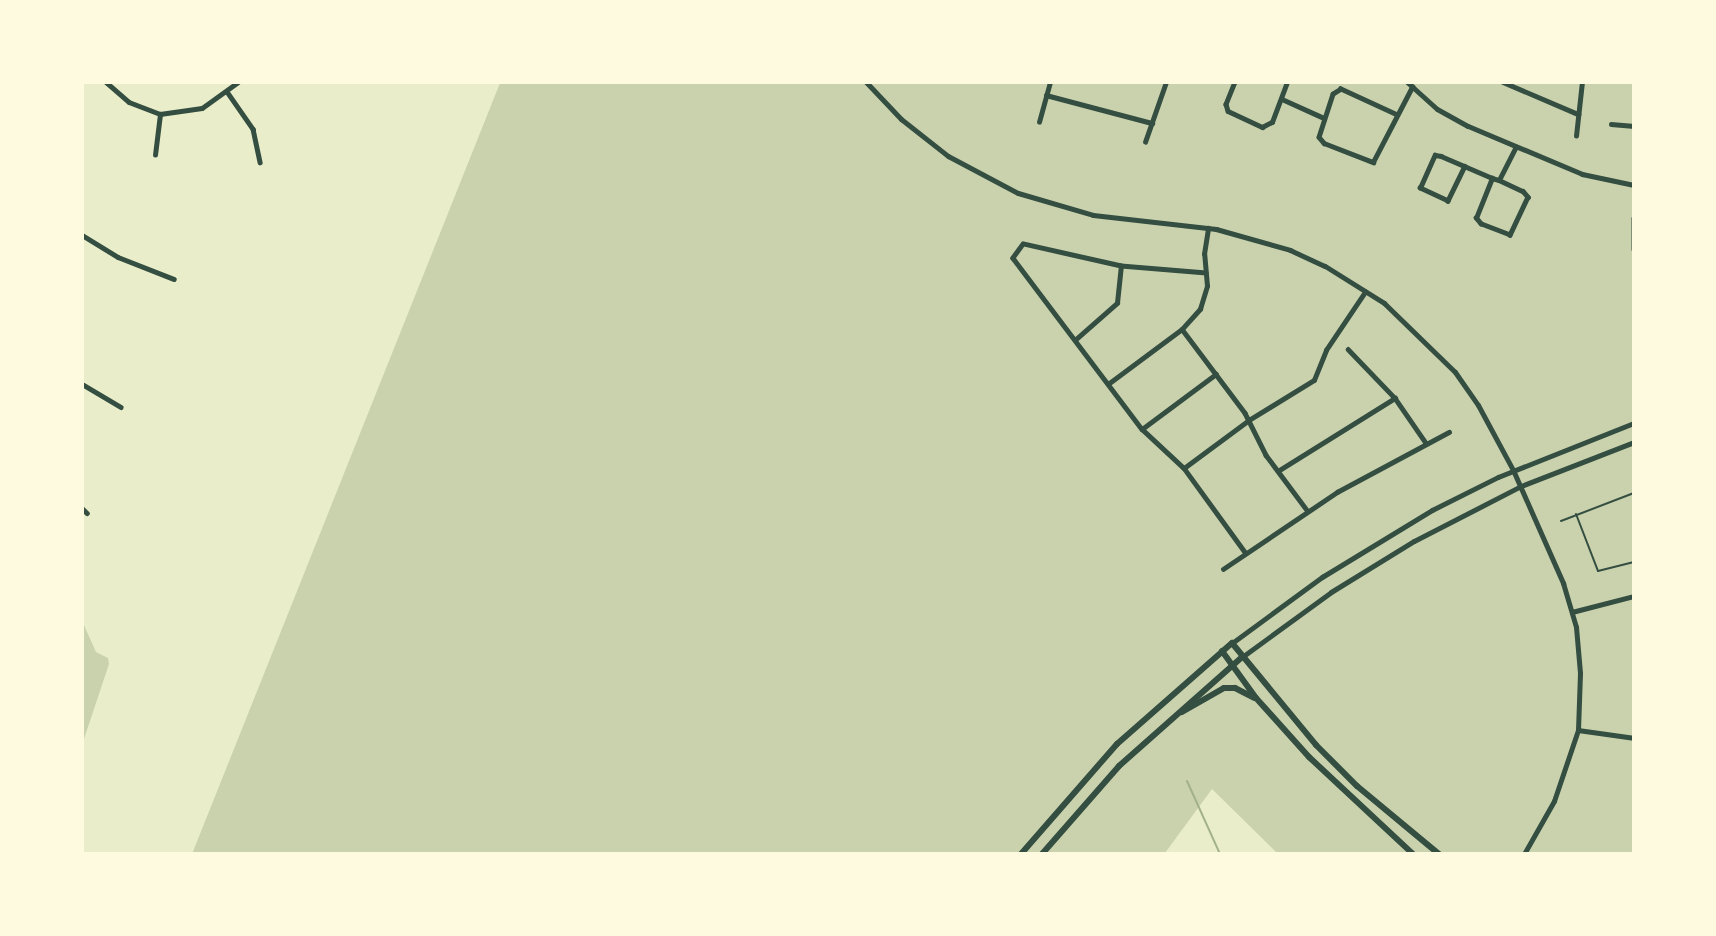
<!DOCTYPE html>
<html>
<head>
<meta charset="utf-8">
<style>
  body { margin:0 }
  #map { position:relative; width:1716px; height:936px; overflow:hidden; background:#e9edc9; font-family:Rubik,sans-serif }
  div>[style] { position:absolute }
  .green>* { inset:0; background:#cad2ad }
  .stream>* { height:2px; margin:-1px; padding:0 1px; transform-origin:1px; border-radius:1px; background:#a3b18a }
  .service>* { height:2px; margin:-1px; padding:0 1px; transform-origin:1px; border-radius:1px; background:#344e41 }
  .minor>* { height:4.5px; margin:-2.25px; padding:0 2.25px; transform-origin:2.25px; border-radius:2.25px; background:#344e41 }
  .tertiary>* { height:5px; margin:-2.5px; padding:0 2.5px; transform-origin:2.5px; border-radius:2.5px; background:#344e41 }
  .secondary>* { height:6px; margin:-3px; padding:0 3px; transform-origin:3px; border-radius:3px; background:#344e41 }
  span { translate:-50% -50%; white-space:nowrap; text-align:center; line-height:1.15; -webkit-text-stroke:4.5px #fefae0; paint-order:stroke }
  .frame { position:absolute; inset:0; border:84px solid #fefae0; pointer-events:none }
</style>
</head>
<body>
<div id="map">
  <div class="green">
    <div style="clip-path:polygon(500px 83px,1633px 83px,1633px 853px,1277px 853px,1212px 789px,1165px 853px,192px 854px)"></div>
    <div style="clip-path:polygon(83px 623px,96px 652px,108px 658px,109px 664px,83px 742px)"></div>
  </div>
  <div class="stream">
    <div style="left:1187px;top:781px;width:80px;rotate:65.7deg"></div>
  </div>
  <div class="service">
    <div style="left:1576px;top:514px;width:61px;rotate:68.9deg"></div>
    <div style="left:1598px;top:571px;width:37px;rotate:-14deg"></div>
    <div style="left:1561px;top:521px;width:78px;rotate:-21deg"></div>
  </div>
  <div class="minor">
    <div style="left:106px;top:82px;width:30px;rotate:41deg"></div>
    <div style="left:129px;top:102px;width:33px;rotate:21deg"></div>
    <div style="left:160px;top:114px;width:42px;rotate:-8.1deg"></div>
    <div style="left:202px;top:108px;width:44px;rotate:-35.8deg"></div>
    <div style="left:1235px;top:82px;width:24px;rotate:112deg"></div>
    <div style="left:1226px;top:104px;width:7px;rotate:74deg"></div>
    <div style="left:1228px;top:111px;width:38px;rotate:25deg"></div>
    <div style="left:1262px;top:127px;width:11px;rotate:-27deg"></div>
    <div style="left:1272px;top:122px;width:43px;rotate:-69.4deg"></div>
    <div style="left:1503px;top:82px;width:82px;rotate:23.1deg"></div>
    <div style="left:228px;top:93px;width:44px;rotate:55.2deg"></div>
    <div style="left:253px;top:129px;width:34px;rotate:78deg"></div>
    <div style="left:1046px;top:95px;width:110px;rotate:14.8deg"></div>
    <div style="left:1282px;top:99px;width:46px;rotate:24.3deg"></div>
    <div style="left:1395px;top:114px;width:60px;rotate:-155.2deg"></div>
    <div style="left:1341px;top:89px;width:9px;rotate:148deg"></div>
    <div style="left:1333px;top:94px;width:45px;rotate:108deg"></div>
    <div style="left:1319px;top:137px;width:8px;rotate:50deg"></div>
    <div style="left:1324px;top:143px;width:53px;rotate:21.2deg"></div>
    <div style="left:1373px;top:162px;width:85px;rotate:-62.5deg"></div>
    <div style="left:1039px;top:122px;width:41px;rotate:-74.6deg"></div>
    <div style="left:1611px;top:124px;width:23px;rotate:5deg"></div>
    <div style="left:1576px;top:136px;width:54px;rotate:-83.7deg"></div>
    <div style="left:1145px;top:142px;width:64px;rotate:-70.7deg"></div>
    <div style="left:155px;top:155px;width:41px;rotate:-83deg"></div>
    <div style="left:1465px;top:166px;width:39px;rotate:116deg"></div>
    <div style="left:1448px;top:201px;width:31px;rotate:-155deg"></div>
    <div style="left:1420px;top:188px;width:36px;rotate:-66deg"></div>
    <div style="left:1435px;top:155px;width:6px;rotate:9deg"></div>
    <div style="left:1441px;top:156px;width:56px;rotate:23.3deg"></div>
    <div style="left:1499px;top:180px;width:26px;rotate:25deg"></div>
    <div style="left:1523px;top:191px;width:8px;rotate:50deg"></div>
    <div style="left:1528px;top:197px;width:42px;rotate:115.3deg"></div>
    <div style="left:1510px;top:235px;width:31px;rotate:-159deg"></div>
    <div style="left:1481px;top:224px;width:8px;rotate:-130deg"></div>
    <div style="left:1476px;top:218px;width:43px;rotate:-68.2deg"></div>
    <div style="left:1492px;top:178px;width:7px;rotate:16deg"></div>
    <div style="left:1499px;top:180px;width:37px;rotate:-63deg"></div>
    <div style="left:1634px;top:218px;width:31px;rotate:90deg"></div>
    <div style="left:82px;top:235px;width:42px;rotate:31.4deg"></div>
    <div style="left:118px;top:257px;width:60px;rotate:21.4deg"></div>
    <div style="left:1206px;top:273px;width:85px;rotate:-175.3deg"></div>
    <div style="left:1121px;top:266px;width:100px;rotate:-167.3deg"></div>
    <div style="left:1023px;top:244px;width:17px;rotate:126deg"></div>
    <div style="left:1013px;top:258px;width:214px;rotate:53deg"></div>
    <div style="left:1142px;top:429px;width:57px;rotate:42.9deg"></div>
    <div style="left:1184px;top:468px;width:104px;rotate:54deg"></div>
    <div style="left:1182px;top:329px;width:105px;rotate:53.1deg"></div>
    <div style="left:1245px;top:413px;width:47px;rotate:63.4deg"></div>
    <div style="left:1266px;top:455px;width:69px;rotate:53.3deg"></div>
    <div style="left:1075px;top:340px;width:56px;rotate:-41.4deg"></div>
    <div style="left:1117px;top:303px;width:37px;rotate:-84deg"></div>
    <div style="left:1348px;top:349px;width:68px;rotate:46.2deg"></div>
    <div style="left:1395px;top:398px;width:55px;rotate:55.4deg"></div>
    <div style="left:82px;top:384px;width:45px;rotate:30.5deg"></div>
    <div style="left:1108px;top:384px;width:92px;rotate:-36.6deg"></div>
    <div style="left:1182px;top:329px;width:27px;rotate:-48deg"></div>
    <div style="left:1200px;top:309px;width:24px;rotate:-73deg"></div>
    <div style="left:1207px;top:286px;width:32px;rotate:-95deg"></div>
    <div style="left:1204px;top:254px;width:26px;rotate:-81deg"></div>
    <div style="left:1142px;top:429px;width:92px;rotate:-36.6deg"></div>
    <div style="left:1184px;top:468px;width:81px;rotate:-36.4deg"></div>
    <div style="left:1249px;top:420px;width:76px;rotate:-31.6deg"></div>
    <div style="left:1314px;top:380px;width:32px;rotate:-68deg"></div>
    <div style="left:1326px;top:350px;width:70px;rotate:-56.1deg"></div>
    <div style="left:1278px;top:471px;width:138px;rotate:-32deg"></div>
    <div style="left:82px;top:508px;width:7px;rotate:45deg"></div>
    <div style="left:1223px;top:569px;width:138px;rotate:-34deg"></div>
    <div style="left:1337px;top:492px;width:127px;rotate:-28.2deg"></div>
    <div style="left:1572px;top:612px;width:64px;rotate:-14.5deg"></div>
    <div style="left:1578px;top:730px;width:57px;rotate:8.1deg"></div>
  </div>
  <div class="tertiary">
    <div style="left:866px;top:82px;width:51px;rotate:46.6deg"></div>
    <div style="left:901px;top:119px;width:60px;rotate:38.2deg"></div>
    <div style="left:948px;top:156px;width:79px;rotate:27.9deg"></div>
    <div style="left:1018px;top:193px;width:78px;rotate:16.3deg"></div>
    <div style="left:1093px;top:215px;width:124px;rotate:6.5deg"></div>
    <div style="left:1216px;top:229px;width:77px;rotate:15.8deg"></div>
    <div style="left:1290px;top:250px;width:38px;rotate:25deg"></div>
    <div style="left:1325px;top:266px;width:70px;rotate:32.1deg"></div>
    <div style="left:1384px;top:303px;width:99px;rotate:44.2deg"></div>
    <div style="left:1455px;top:372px;width:40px;rotate:55.1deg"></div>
    <div style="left:1478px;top:405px;width:74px;rotate:61.7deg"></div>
    <div style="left:1513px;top:470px;width:124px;rotate:66.1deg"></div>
    <div style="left:1563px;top:583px;width:46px;rotate:73.5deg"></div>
    <div style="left:1576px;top:627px;width:46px;rotate:85deg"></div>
    <div style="left:1580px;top:673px;width:57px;rotate:92deg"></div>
    <div style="left:1578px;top:730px;width:75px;rotate:108.7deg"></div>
    <div style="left:1554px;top:801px;width:61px;rotate:119.5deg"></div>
    <div style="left:1407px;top:82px;width:40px;rotate:42deg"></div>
    <div style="left:1437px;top:109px;width:35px;rotate:29deg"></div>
    <div style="left:1468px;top:126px;width:124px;rotate:22.8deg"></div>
    <div style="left:1582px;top:174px;width:53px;rotate:11.9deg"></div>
    <div style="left:1232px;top:643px;width:112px;rotate:-36.3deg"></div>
    <div style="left:1322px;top:577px;width:129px;rotate:-31.3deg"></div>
    <div style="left:1432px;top:510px;width:74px;rotate:-26.6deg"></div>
    <div style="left:1498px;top:477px;width:146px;rotate:-21.7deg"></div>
    <div style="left:1242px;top:657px;width:110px;rotate:-36.1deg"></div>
    <div style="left:1331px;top:592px;width:97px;rotate:-31.6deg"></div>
    <div style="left:1414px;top:541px;width:120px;rotate:-27.2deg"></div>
    <div style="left:1521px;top:486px;width:121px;rotate:-21.3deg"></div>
  </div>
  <div class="secondary">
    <div style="left:1222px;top:651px;width:58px;rotate:54.1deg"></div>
    <div style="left:1256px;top:698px;width:79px;rotate:48.1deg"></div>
    <div style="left:1309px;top:757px;width:142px;rotate:43deg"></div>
    <div style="left:1182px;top:712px;width:48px;rotate:-29.7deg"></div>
    <div style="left:1224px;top:688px;width:11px"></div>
    <div style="left:1235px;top:688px;width:22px;rotate:27deg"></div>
    <div style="left:1021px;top:854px;width:146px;rotate:-48.9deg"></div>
    <div style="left:1117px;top:744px;width:153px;rotate:-41.3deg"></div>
    <div style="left:1232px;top:643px;width:132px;rotate:50.5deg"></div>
    <div style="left:1316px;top:745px;width:58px;rotate:45deg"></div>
    <div style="left:1357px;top:786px;width:107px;rotate:39.7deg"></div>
    <div style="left:1042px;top:854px;width:117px;rotate:-48.8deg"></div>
    <div style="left:1119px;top:766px;width:164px;rotate:-41.5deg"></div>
  </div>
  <div class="frame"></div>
</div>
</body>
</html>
